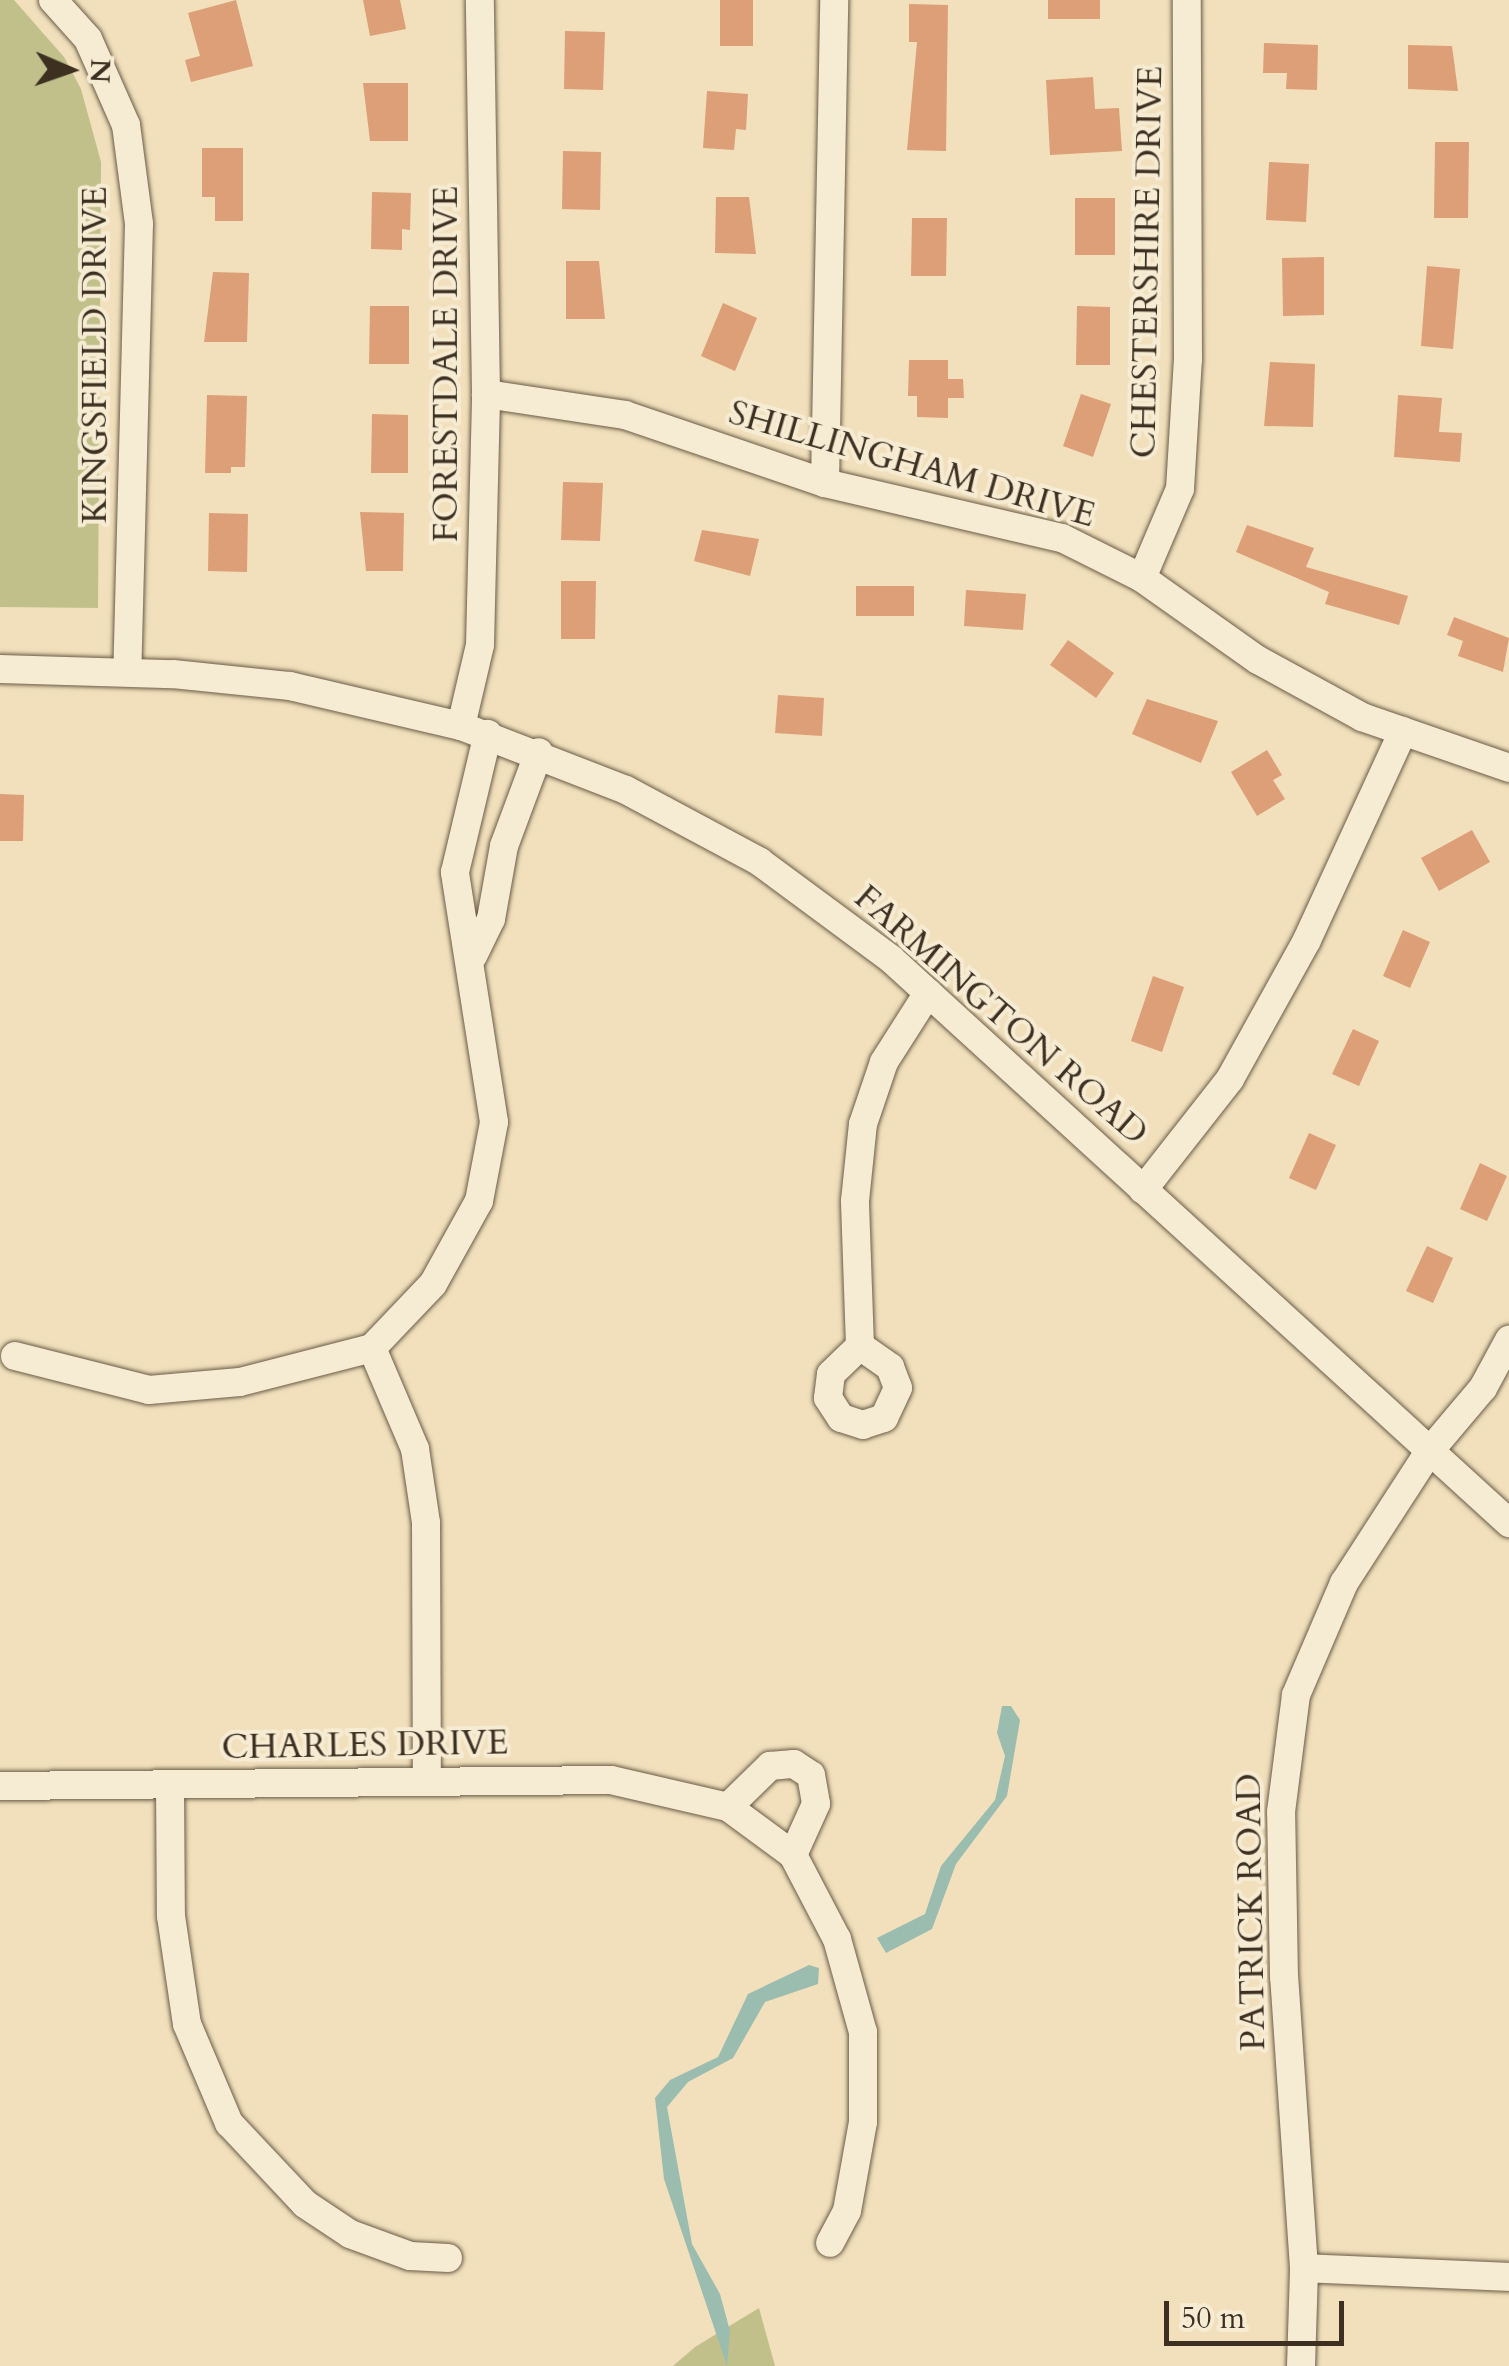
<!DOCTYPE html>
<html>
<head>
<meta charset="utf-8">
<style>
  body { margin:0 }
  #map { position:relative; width:1509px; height:2366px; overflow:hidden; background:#f1e0bb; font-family:Cardo,serif }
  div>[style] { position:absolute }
  .green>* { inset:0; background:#c1c08b }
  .water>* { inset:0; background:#9bbdb0 }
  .building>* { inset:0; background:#dc9f78 }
  .roads { filter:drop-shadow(0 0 2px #6a5c48) drop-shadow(0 0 2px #6a5c48) }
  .minor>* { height:28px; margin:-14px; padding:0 14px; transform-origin:14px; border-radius:14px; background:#f6ebd3 }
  span { translate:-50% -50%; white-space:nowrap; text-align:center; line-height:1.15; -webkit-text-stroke:8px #f6ebd3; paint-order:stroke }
  .street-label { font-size:35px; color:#3d3021 }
  .north { position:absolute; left:20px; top:20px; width:100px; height:100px; -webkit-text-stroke:8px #f6ebd3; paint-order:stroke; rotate:92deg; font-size:28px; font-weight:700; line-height:40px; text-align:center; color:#3d3021 }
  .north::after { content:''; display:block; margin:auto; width:35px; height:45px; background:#3d3021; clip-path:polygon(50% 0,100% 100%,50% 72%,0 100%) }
  .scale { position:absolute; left:1164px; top:2301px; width:180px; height:45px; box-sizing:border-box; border:5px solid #3d3021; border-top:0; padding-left:12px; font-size:30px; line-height:35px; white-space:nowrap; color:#3d3021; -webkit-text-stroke:8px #f6ebd3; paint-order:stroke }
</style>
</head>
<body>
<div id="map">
  <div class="green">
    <div style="clip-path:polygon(0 0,14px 0,64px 57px,81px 89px,101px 162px,98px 608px,0 607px)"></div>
    <div style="clip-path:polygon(759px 2308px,775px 2366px,673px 2366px,695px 2347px)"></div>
  </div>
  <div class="water">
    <div style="clip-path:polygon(1002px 1706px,1011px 1706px,1020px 1720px,1007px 1796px,956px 1864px,932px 1929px,886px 1953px,877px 1938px,925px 1914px,941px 1866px,995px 1800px,1005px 1756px,997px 1733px)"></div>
    <div style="clip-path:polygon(809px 1965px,819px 1968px,818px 1984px,765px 2002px,733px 2058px,688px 2082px,667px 2107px,692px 2244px,720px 2294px,730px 2331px,727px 2366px,664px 2179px,655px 2098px,670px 2080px,718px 2057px,748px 1994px)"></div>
  </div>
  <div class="building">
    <div style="clip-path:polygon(236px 0,253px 66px,191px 82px,185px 60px,200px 56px,188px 13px)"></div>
    <div style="clip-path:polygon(363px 0,400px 0,406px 29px,370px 36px)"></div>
    <div style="clip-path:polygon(720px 0,753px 0,753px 46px,720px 46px)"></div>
    <div style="clip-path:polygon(1048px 0,1100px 0,1100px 19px,1048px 19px)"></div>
    <div style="clip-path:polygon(909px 4px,948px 5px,946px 151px,907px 150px,917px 42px,909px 42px)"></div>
    <div style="clip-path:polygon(565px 31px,605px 32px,603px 90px,564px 89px)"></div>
    <div style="clip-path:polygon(1264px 43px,1318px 45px,1317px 90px,1286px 89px,1287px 73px,1263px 73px)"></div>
    <div style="clip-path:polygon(1408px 45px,1452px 46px,1458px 91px,1408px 89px)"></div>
    <div style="clip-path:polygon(1093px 77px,1095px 109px,1119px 108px,1122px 151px,1050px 155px,1046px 80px)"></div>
    <div style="clip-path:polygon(363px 83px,408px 83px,408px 141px,370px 141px)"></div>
    <div style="clip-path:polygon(707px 91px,748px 94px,746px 130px,736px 129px,734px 150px,703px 148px)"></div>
    <div style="clip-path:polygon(1435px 142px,1469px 142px,1468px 218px,1434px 218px)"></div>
    <div style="clip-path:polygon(202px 148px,243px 148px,243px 221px,215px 221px,215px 197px,202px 197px)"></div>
    <div style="clip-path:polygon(563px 151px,601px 152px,600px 210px,562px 209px)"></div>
    <div style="clip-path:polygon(1269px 162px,1309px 164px,1306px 222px,1266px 220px)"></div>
    <div style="clip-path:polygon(372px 192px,411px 193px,410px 230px,402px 229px,402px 250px,371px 249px)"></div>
    <div style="clip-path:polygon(716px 197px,749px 197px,756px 254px,715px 253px)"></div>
    <div style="clip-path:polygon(1075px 198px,1115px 198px,1115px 255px,1075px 255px)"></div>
    <div style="clip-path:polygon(912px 218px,947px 218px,946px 276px,911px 276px)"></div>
    <div style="clip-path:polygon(1324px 257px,1324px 315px,1283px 316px,1282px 258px)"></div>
    <div style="clip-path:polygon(566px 261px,599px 261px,605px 319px,566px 319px)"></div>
    <div style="clip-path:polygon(1427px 266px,1460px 269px,1453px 349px,1421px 346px)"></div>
    <div style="clip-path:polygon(213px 272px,249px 273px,247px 342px,204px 342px)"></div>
    <div style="clip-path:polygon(723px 303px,757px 318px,735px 371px,701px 356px)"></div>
    <div style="clip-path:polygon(370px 306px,409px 306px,409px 364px,369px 364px)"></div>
    <div style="clip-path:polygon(1077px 306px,1110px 307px,1110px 365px,1076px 365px)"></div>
    <div style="clip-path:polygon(909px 360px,948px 360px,948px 379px,963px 379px,964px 398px,948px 398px,948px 418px,917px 417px,917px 396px,908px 396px)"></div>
    <div style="clip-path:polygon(1270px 362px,1315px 364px,1313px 427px,1264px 426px)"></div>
    <div style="clip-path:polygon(1081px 394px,1111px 404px,1093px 457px,1063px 446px)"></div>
    <div style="clip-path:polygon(207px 395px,247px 396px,245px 467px,231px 467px,231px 473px,205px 473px)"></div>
    <div style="clip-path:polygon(1398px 395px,1442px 398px,1439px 432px,1462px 433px,1460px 462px,1394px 457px)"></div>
    <div style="clip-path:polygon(372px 414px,408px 415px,408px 473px,371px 473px)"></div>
    <div style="clip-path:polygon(563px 482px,603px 483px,600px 541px,561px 540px)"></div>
    <div style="clip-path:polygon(360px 512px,404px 513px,403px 571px,366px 571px)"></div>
    <div style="clip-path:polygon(209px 513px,248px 514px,247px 572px,208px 571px)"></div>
    <div style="clip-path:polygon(1247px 525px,1314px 548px,1306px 567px,1408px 596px,1399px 625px,1325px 604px,1329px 592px,1236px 552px)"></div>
    <div style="clip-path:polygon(702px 530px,759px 539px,750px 576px,694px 561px)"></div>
    <div style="clip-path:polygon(561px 581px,596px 581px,595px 639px,561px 639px)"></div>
    <div style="clip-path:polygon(856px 586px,914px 586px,914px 616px,856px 616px)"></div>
    <div style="clip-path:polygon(966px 590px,1026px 594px,1023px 630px,964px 626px)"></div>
    <div style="clip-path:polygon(1454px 617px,1509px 638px,1503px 672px,1458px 656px,1463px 641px,1447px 635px)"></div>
    <div style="clip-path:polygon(1068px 640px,1114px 673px,1096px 698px,1050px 665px)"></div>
    <div style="clip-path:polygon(778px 695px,824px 698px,822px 736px,775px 733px)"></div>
    <div style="clip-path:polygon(1147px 699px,1218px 721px,1201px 763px,1132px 734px)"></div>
    <div style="clip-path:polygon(1267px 750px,1282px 775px,1273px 780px,1285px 799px,1257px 816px,1231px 772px)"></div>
    <div style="clip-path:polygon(0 794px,24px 795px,23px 841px,0 841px)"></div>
    <div style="clip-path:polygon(1472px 830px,1490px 862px,1439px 891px,1421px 858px)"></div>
    <div style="clip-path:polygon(1403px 930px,1430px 942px,1410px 988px,1383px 976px)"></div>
    <div style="clip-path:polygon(1153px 976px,1184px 987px,1162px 1052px,1131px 1041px)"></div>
    <div style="clip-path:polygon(1353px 1029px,1379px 1041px,1359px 1086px,1332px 1074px)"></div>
    <div style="clip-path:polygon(1309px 1133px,1336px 1145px,1316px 1190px,1289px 1178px)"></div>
    <div style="clip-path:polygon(1480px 1163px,1507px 1176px,1487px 1221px,1460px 1209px)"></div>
    <div style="clip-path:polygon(1427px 1246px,1453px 1258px,1433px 1303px,1406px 1291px)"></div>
  </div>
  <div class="roads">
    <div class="minor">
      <div style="left:53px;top:0;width:52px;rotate:48.1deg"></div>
      <div style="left:88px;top:39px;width:94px;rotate:66.2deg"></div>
      <div style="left:126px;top:125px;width:100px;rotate:82.5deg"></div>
      <div style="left:139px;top:224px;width:447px;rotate:91.5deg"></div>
      <div style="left:486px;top:394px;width:141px;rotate:8.6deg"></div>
      <div style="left:625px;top:415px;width:211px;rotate:18.8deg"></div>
      <div style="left:825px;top:483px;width:243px;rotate:13.1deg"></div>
      <div style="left:1062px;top:538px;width:89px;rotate:26.6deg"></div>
      <div style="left:1142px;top:578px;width:142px;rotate:35.3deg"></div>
      <div style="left:1258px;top:660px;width:119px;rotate:28.7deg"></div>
      <div style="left:1362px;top:717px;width:156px;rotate:19.1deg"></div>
      <div style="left:825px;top:483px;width:483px;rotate:-88.9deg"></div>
      <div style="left:1142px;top:578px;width:97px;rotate:-66.9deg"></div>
      <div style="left:1180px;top:489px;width:129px;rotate:-86.5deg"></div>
      <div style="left:1188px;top:360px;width:360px;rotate:-90.2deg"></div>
      <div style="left:0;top:669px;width:173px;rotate:1.7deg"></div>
      <div style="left:173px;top:674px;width:118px;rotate:5.9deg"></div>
      <div style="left:290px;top:686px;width:176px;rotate:13.2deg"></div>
      <div style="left:461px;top:726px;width:177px;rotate:21.2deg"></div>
      <div style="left:626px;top:790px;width:152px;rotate:28.2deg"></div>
      <div style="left:760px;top:862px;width:163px;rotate:36.5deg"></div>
      <div style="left:891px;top:959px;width:837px;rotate:42.38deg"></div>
      <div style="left:461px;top:726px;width:83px;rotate:-76.8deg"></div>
      <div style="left:480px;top:645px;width:251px;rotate:-88.6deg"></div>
      <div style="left:486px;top:394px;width:394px;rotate:-90.9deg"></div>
      <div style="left:473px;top:956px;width:41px;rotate:-64.1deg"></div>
      <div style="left:491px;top:919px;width:74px;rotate:-79.9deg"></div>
      <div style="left:504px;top:846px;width:100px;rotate:-69.6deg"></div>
      <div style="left:1143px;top:1190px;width:141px;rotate:-51.9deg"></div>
      <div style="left:1230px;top:1079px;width:159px;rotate:-61deg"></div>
      <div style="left:1307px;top:940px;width:230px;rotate:-65.3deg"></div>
      <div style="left:860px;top:1346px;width:145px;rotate:-92deg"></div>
      <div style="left:855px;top:1201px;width:77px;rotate:-84.1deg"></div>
      <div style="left:863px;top:1124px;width:65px;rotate:-71.3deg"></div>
      <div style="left:884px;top:1062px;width:82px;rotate:-57.5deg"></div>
      <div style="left:860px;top:1346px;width:37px;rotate:35deg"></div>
      <div style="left:890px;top:1367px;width:22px;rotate:69deg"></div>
      <div style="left:898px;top:1388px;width:33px;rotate:115deg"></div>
      <div style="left:884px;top:1418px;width:22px;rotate:162deg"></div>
      <div style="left:863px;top:1425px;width:23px;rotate:-162deg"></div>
      <div style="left:841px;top:1418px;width:24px;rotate:-123deg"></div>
      <div style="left:828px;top:1398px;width:24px;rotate:-83deg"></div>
      <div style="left:831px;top:1374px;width:40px;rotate:-44deg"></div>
      <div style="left:372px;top:1348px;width:110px;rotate:66.9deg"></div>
      <div style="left:415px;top:1449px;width:75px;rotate:81.5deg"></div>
      <div style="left:426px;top:1523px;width:257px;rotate:89.8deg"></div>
      <div style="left:15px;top:1356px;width:138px;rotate:14.2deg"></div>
      <div style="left:149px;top:1390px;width:91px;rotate:-5deg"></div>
      <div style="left:240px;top:1382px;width:136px;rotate:-14.4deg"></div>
      <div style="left:372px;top:1348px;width:88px;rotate:-46.4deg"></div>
      <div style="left:433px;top:1284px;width:95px;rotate:-61deg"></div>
      <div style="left:479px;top:1201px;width:80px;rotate:-79.2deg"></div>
      <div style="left:494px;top:1122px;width:253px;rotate:-98.9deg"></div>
      <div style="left:455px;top:872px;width:142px;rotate:-76.6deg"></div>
      <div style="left:170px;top:1785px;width:131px;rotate:89.6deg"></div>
      <div style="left:171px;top:1916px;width:109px;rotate:81.6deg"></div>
      <div style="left:187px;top:2024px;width:108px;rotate:67deg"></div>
      <div style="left:229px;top:2123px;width:111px;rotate:46.8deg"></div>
      <div style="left:305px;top:2204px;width:54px;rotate:33.7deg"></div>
      <div style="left:350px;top:2234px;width:64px;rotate:20.1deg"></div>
      <div style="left:410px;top:2256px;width:38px;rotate:3deg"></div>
      <div style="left:0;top:1786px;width:611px;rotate:-0.56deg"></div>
      <div style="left:611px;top:1780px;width:120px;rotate:13deg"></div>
      <div style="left:728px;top:1807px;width:81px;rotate:36.4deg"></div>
      <div style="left:793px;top:1855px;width:95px;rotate:62.4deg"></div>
      <div style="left:837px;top:1939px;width:97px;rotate:74.4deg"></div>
      <div style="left:863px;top:2032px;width:90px;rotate:90deg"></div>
      <div style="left:863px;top:2122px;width:90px;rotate:100.2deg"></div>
      <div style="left:847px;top:2211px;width:36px;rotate:118deg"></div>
      <div style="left:728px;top:1807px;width:59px;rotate:-44.3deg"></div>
      <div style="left:770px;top:1766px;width:24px;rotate:-5deg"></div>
      <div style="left:794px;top:1764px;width:20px;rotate:33deg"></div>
      <div style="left:811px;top:1775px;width:29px;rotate:80deg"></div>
      <div style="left:816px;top:1804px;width:56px;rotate:114.3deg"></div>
      <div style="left:1304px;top:2268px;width:205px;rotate:2.5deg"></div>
      <div style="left:1301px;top:2366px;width:98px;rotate:-88.2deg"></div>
      <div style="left:1304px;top:2268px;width:292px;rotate:-93.9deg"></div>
      <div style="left:1284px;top:1977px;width:165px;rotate:-91deg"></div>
      <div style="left:1281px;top:1812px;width:118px;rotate:-82.7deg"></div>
      <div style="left:1296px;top:1695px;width:122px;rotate:-66.8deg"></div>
      <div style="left:1344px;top:1583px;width:155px;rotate:-57.1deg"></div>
      <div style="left:1428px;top:1453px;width:85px;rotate:-49.8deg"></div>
      <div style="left:1483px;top:1388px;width:55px;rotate:-61.6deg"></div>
    </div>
  </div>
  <div class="street-label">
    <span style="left:1147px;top:262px;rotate:-89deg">CHESTERSHIRE DRIVE</span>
    <span style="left:95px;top:355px;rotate:-90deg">KINGSFIELD DRIVE</span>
    <span style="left:446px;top:364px;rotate:-90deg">FORESTDALE DRIVE</span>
    <span style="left:912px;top:464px;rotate:16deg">SHILLINGHAM DRIVE</span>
    <span style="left:1001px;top:1015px;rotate:41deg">FARMINGTON ROAD</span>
    <span style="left:365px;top:1745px;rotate:-1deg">CHARLES DRIVE</span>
    <span style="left:1251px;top:1912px;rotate:-91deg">PATRICK ROAD</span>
  </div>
  <div class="north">N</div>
  <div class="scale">50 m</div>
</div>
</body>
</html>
